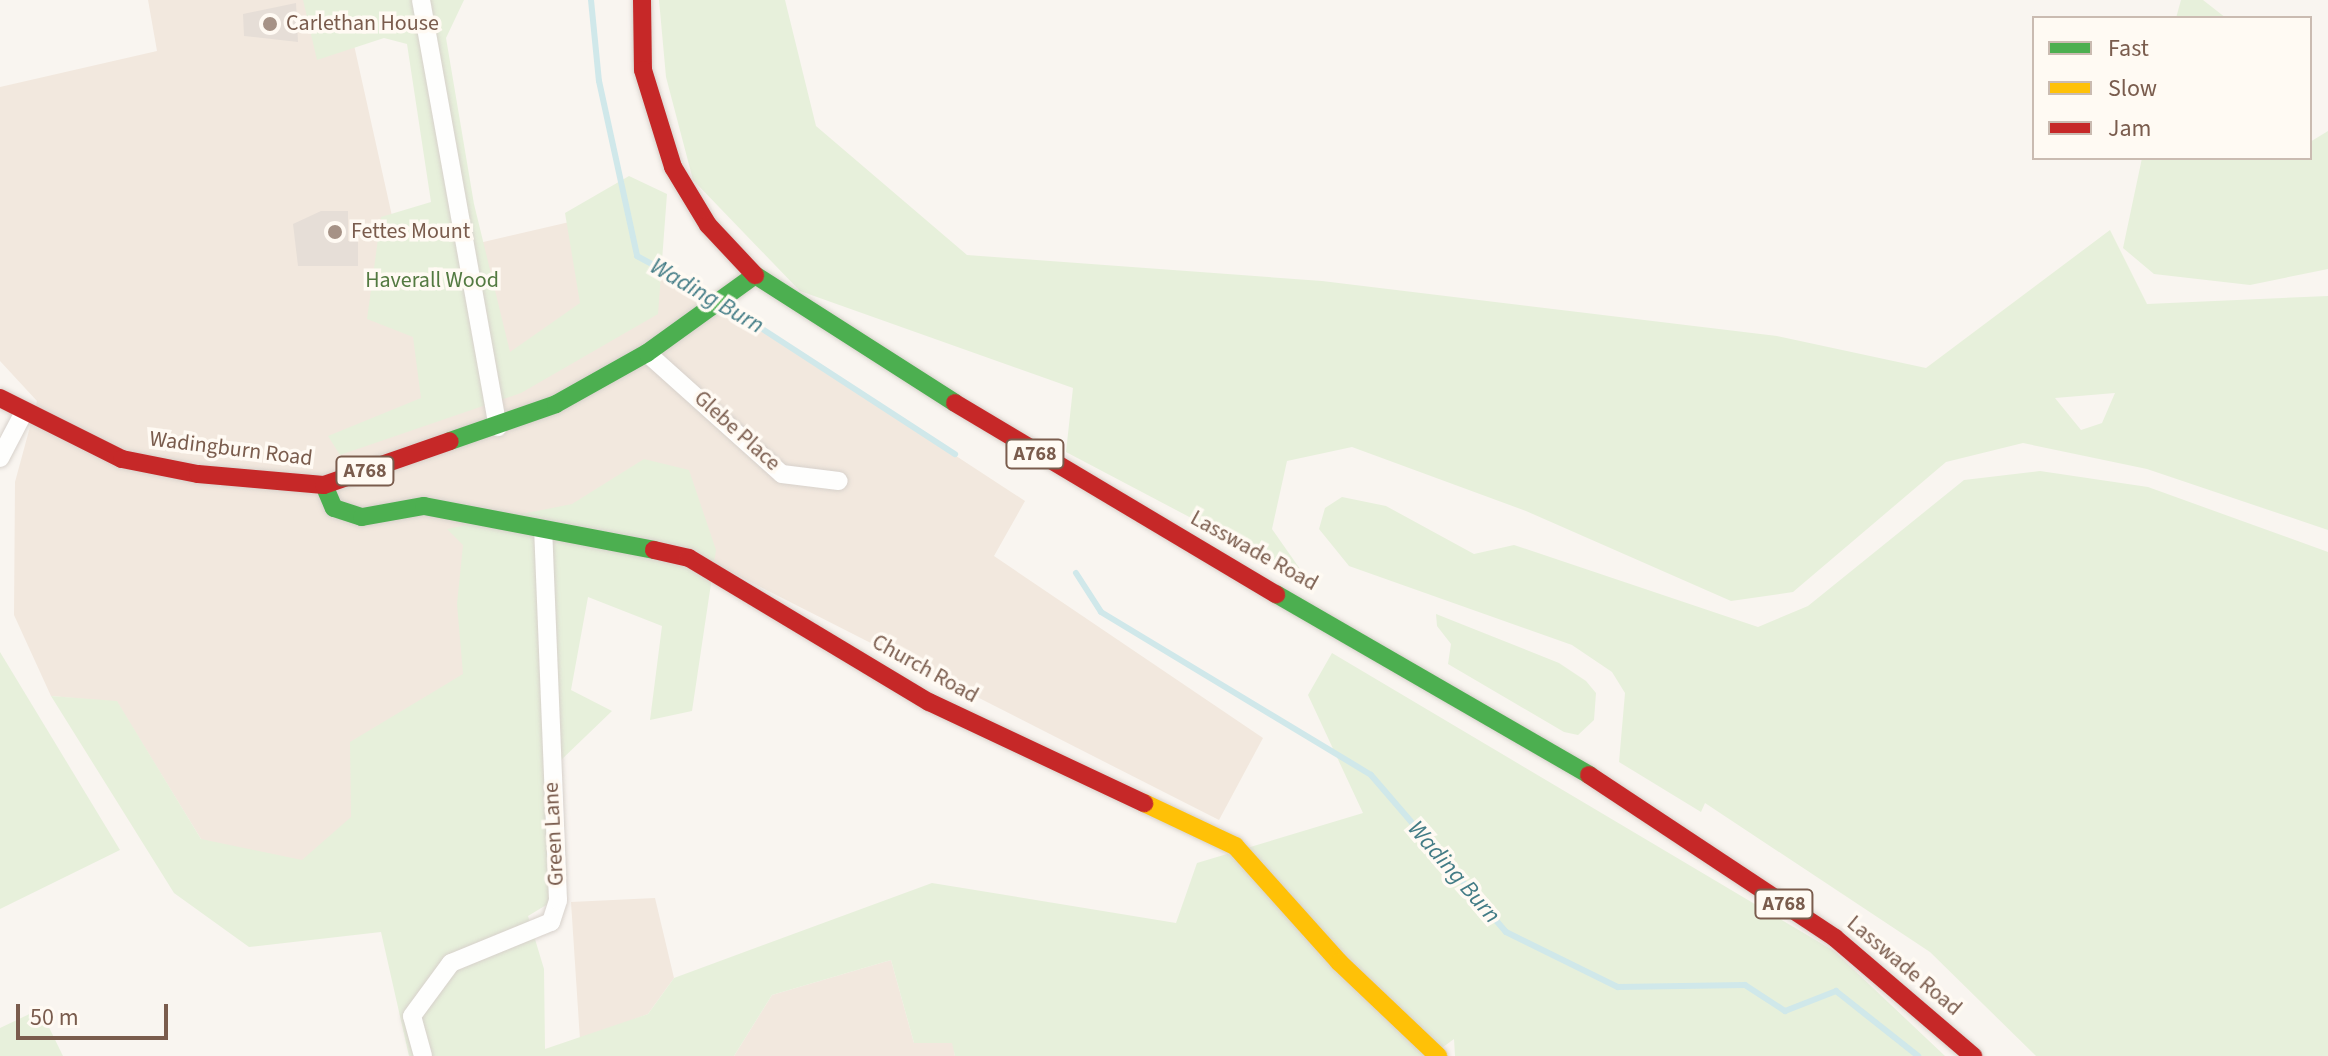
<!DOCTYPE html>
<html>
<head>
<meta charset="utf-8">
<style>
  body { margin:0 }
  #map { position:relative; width:2328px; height:1056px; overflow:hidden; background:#f9f5f0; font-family:"Source Sans 3",sans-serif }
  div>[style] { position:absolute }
  .residential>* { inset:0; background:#f2e8de }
  .green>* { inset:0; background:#e7f0db }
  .stream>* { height:6px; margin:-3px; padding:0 3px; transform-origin:3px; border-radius:3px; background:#d0e8ea }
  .building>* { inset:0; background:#e6ded7 }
  .roads { filter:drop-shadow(0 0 2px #d7d1cb) drop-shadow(0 0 2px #d7d1cb) }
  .street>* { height:18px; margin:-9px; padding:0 9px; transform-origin:9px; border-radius:9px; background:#fefefd }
  .fast>* { height:18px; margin:-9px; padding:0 9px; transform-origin:9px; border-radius:9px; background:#4caf50 }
  .slow>* { height:18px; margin:-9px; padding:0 9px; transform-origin:9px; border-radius:9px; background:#ffc107 }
  .jam>* { height:18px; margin:-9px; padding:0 9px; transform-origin:9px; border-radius:9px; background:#c62828 }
  .dots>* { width:22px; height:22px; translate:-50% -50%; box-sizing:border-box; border:4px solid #fffaf3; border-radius:50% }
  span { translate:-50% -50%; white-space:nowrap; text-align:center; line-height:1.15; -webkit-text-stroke:7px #fffaf3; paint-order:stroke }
  .shield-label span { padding:2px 6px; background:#fffaf3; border:2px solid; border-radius:6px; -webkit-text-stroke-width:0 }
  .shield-label { font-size:20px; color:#7a5c4d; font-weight:700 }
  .poi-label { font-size:22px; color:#7a5c4d }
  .left { translate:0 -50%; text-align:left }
  .park-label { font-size:22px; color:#537a41 }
  .street-label { font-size:22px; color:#7a5c4d }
  .water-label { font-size:24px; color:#437c86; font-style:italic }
  .legend { position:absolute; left:2032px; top:16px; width:280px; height:144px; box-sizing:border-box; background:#fffaf3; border:2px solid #cabbb1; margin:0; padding:10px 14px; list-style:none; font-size:24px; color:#7a5c4d }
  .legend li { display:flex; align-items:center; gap:16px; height:40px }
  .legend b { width:40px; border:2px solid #cabbb1 }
  .scale { position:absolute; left:16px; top:1004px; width:152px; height:36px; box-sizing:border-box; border:4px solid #7a5c4d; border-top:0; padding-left:10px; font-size:24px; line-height:28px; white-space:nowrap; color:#7a5c4d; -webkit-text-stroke:6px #fffaf3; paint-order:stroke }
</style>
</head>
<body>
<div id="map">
  <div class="residential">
    <div style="clip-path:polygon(148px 0,344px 0,402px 261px,591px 217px,1025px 501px,994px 556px,1263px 738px,1219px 820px,601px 506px,483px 739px,305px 919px,201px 839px,117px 702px,51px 696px,14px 615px,15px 482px,37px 401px,0 361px,0 87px,157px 51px)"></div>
    <div style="clip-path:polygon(655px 898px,674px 978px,648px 1014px,580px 1040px,571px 902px)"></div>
    <div style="clip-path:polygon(891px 960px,914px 1043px,953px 1042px,955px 1056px,734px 1056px,772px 995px)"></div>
  </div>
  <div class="green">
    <div style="clip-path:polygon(303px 0,464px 0,446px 38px,474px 204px,510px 352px,580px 303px,565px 213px,629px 176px,667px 194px,658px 314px,521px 393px,340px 455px,328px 436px,421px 398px,413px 337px,367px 319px,381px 217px,431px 202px,407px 44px,384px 38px,317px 60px)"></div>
    <div style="clip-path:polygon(evenodd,659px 0,785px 0,816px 126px,967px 255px,1322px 281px,1777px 336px,1926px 368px,2110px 230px,2147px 304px,2328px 296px,2328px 530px,2147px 469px,2023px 443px,1946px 462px,1793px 592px,1731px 601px,1526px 511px,1352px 447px,1287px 461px,1272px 529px,1307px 579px,1066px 452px,1073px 388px,800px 291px,693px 180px,666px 77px,659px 0,2115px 393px,2102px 423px,2081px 430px,2055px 398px,2115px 393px)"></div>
    <div style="clip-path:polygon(2181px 0,2203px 0,2226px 18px,2176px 18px)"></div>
    <div style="clip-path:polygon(2328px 131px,2328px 269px,2250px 285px,2154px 274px,2123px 248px,2142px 158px,2310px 158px,2310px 142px)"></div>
    <div style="clip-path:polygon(644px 459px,689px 470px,716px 550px,692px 711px,650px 720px,662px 626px,588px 597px,571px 690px,612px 711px,560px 761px,561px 896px,528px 916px,544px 969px,545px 1049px,648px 1014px,674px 978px,932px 883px,1176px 923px,1197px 863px,1363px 813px,1308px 695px,1332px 653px,1834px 951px,1945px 1056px,1455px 1056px,1454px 1039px,1431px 1056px,955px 1056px,952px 1043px,914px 1043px,891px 960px,772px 995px,734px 1056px,409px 1056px,381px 932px,249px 947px,174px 893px,51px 696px,117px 701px,201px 839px,302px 860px,351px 817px,350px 742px,463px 674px,457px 604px,463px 545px,447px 529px,572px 504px)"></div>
    <div style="clip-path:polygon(2040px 471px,2148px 487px,2328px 552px,2328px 1056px,2036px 1056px,1930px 952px,1705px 803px,1701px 812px,1619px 762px,1625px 693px,1612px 672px,1572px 645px,1349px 566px,1319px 529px,1325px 508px,1342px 497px,1386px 506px,1474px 554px,1514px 545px,1758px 627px,1808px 606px,1964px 480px)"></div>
    <div style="clip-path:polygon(1436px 614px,1559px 663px,1586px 681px,1596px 693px,1594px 720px,1578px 735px,1564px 732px,1448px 664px,1451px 644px,1437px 626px)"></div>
    <div style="clip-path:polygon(0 652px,120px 850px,0 909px)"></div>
    <div style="clip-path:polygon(40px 1009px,63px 1056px,0 1056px,0 1028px)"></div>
  </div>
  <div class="stream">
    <div style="left:591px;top:0;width:81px;rotate:84.4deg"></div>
    <div style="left:599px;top:81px;width:179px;rotate:77.7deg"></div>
    <div style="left:637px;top:256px;width:84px;rotate:28.4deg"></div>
    <div style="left:727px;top:306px;width:272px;rotate:33deg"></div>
    <div style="left:1076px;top:573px;width:46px;rotate:57.3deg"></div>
    <div style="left:1101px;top:612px;width:315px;rotate:31.1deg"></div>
    <div style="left:1371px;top:775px;width:207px;rotate:49.3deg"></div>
    <div style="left:1506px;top:932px;width:125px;rotate:26.2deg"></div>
    <div style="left:1618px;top:987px;width:127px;rotate:-0.9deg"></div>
    <div style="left:1745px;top:985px;width:48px;rotate:33deg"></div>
    <div style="left:1785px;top:1011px;width:55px;rotate:-21.4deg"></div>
    <div style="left:1836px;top:991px;width:105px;rotate:38.4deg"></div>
  </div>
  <div class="building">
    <div style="clip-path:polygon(296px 3px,298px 42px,244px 36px,243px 14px)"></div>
    <div style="clip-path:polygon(321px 211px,348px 211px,348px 241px,358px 241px,358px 266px,298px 266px,293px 224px)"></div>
  </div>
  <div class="roads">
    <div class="street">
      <div style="left:421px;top:0;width:434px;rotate:79.8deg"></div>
      <div style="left:647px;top:353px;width:181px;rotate:41.9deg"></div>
      <div style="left:782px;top:474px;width:57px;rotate:7deg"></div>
      <div style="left:0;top:458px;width:52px;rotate:-62.4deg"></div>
      <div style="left:423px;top:1056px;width:41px;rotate:-105.4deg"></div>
      <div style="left:412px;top:1016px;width:66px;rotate:-53.7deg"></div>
      <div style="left:451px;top:963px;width:108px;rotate:-22.3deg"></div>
      <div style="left:551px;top:922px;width:23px;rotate:-72deg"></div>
      <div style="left:558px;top:900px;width:371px;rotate:-92.3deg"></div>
    </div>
    <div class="fast">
      <div style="left:450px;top:441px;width:112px;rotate:-19.2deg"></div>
      <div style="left:556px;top:404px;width:104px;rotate:-29.3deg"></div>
      <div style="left:647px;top:353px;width:133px;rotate:-35.8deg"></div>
      <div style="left:755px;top:275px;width:237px;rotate:32.6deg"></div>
      <div style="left:324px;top:485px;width:25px;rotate:67deg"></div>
      <div style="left:334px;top:508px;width:29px;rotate:18deg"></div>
      <div style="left:362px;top:517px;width:63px;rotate:-10.1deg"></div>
      <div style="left:424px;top:506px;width:234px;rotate:10.8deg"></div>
      <div style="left:1276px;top:594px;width:362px;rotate:30deg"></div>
    </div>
    <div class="slow">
      <div style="left:1144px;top:803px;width:101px;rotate:25.3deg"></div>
      <div style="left:1235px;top:846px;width:156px;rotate:48.1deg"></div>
      <div style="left:1339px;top:962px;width:137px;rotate:43.5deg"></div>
    </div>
    <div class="jam">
      <div style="left:642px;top:0;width:70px;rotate:89.2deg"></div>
      <div style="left:643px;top:70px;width:102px;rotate:72.8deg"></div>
      <div style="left:673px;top:167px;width:68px;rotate:58.9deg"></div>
      <div style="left:708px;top:225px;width:69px;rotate:46.8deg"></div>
      <div style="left:0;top:398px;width:136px;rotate:26.6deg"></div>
      <div style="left:122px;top:459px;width:77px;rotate:11.2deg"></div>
      <div style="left:198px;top:474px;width:126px;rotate:5deg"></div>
      <div style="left:324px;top:485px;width:133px;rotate:-19.2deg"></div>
      <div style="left:955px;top:403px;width:374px;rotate:30.8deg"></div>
      <div style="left:654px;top:550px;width:36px;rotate:13deg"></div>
      <div style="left:689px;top:558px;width:280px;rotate:31deg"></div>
      <div style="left:929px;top:702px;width:238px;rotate:25.2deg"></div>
      <div style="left:1589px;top:775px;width:295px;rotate:33.5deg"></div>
      <div style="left:1835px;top:938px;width:182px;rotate:40.5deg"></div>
    </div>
  </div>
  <div class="dots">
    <div style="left:270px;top:24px;background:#a69286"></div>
    <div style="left:335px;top:232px;background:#a69286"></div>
  </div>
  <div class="shield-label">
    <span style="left:1035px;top:454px">A768</span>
    <span style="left:365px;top:471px">A768</span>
    <span style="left:1784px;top:904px">A768</span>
  </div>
  <div class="poi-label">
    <span class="left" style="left:286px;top:24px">Carlethan House</span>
    <span class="left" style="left:351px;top:232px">Fettes Mount</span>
  </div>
  <div class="park-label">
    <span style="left:432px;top:281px">Haverall Wood</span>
  </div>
  <div class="street-label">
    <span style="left:737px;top:431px;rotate:42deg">Glebe Place</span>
    <span style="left:231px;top:449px;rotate:7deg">Wadingburn Road</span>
    <span style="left:1254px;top:551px;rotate:29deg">Lasswade Road</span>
    <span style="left:925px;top:669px;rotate:29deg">Church Road</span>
    <span style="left:554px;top:834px;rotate:-93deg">Green Lane</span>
    <span style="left:1904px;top:966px;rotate:40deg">Lasswade Road</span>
  </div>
  <div class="water-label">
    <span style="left:707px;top:296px;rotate:30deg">Wading Burn</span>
    <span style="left:1454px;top:872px;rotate:49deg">Wading Burn</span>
  </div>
  <ul class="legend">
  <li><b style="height:10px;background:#4caf50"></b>Fast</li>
  <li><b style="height:10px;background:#ffc107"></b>Slow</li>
  <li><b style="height:10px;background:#c62828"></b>Jam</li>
  </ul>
  <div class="scale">50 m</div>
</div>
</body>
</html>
